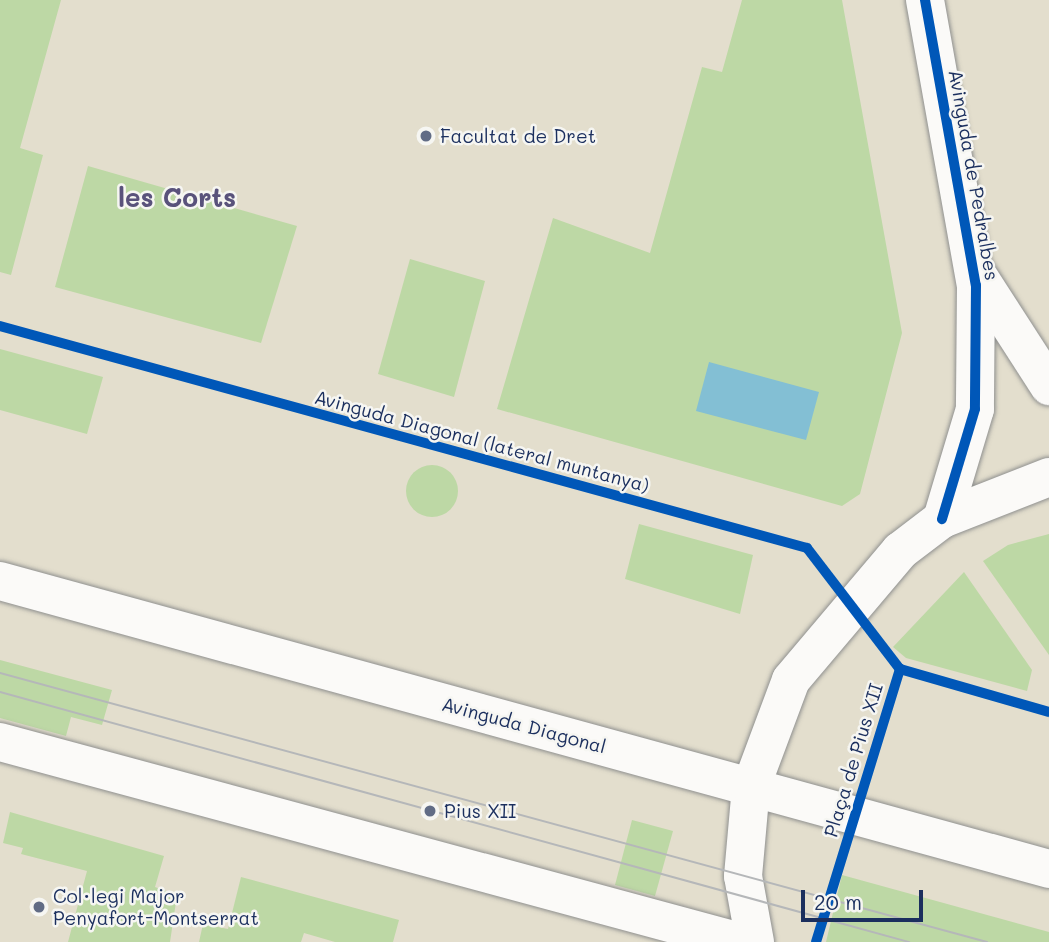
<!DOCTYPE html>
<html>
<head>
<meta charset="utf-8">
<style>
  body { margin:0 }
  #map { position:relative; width:1049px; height:942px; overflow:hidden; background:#e3decd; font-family:Mali,sans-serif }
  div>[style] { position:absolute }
  .green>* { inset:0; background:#bdd8a5 }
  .round { border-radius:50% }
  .water>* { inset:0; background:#83bfd4 }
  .roads { filter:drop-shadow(0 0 2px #8f908f) drop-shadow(0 0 2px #8f908f) }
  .secondary>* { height:38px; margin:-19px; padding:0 19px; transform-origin:19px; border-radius:19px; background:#fbfaf8 }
  .primary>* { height:38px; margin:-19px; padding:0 19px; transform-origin:19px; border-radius:19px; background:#fbfaf8 }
  .tram>* { height:2px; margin:-1px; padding:0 1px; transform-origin:1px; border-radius:1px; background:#b5b7b9 }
  .cycleway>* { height:10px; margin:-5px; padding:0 5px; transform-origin:5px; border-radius:5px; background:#0057b8 }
  .dots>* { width:19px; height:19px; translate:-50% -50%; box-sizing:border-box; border:4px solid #f6f6f2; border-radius:50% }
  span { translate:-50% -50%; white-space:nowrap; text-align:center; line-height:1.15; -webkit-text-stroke:5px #f6f6f2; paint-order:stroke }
  .poi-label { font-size:19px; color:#1b2f5e }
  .left { translate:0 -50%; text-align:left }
  .street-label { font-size:19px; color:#1b2f5e }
  .district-label { font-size:26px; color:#59527b; font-weight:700 }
  .scale { position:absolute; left:801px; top:890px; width:122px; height:32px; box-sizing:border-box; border:4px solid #1b2f5e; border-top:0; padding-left:9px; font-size:21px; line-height:24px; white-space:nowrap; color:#1b2f5e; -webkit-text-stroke:5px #f6f6f2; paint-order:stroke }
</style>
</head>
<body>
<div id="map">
  <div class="green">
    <div style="clip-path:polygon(0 0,61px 0,20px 148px,43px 155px,11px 275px,0 272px)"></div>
    <div style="clip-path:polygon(742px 0,842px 0,902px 333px,860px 494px,842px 506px,497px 409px,553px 218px,650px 253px,702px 67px,722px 72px)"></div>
    <div style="clip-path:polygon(88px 166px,297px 226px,261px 343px,55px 287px)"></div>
    <div style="clip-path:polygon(410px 259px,485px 281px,454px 397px,378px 374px)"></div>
    <div style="clip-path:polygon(0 349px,103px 377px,87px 434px,0 410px)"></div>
    <div class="round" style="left:406px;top:465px;width:52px;height:52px"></div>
    <div style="clip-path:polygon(639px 524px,753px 555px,740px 614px,625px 579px)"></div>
    <div style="clip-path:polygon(1049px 534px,1049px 655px,983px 561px,1008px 545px)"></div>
    <div style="clip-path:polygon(964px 572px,1032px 670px,1027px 691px,906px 658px,893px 647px)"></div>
    <div style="clip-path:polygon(0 660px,112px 690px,102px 725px,71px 717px,66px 736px,0 718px)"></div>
    <div style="clip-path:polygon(10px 812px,164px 856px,155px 887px,177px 895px,170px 942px,68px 942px,87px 871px,21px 854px,23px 848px,3px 843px)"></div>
    <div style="clip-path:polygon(632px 820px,673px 831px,655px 896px,615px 885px)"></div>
    <div style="clip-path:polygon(842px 875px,1049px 932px,1049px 942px,826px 942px)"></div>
    <div style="clip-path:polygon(241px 877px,399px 920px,393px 942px,335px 942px,304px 933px,301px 942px,199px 942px,203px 924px,228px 929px)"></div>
  </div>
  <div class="water">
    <div style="clip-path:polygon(709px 362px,819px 392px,806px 440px,696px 411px)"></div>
  </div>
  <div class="roads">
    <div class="secondary">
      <div style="left:925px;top:0;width:290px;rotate:79.9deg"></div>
      <div style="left:976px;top:285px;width:124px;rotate:90.5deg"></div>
      <div style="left:975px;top:409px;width:115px;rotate:106.7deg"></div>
      <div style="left:975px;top:271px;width:137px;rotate:57.2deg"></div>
    </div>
    <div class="primary">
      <div style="left:0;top:581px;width:1088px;rotate:15.35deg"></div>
      <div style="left:0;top:742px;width:767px;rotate:15.12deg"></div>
      <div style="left:755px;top:942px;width:67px;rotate:-100.3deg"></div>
      <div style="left:743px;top:876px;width:89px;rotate:-84.9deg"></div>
      <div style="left:751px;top:787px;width:114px;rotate:-69.5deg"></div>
      <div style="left:791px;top:680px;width:169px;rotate:-49.8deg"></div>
      <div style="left:900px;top:551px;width:53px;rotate:-37.3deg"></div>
      <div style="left:942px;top:519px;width:115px;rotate:-21.4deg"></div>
    </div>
  </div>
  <div class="tram">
    <div style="left:0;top:673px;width:1023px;rotate:15.25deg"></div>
    <div style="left:0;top:692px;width:943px;rotate:15.38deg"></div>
  </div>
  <div class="cycleway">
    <div style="left:925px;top:0;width:290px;rotate:79.9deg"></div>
    <div style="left:976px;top:285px;width:124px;rotate:90.5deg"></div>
    <div style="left:975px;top:409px;width:115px;rotate:106.7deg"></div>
    <div style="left:0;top:326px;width:837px;rotate:15.38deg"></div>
    <div style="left:807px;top:548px;width:153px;rotate:52.5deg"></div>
    <div style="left:900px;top:669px;width:155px;rotate:16.1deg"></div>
    <div style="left:816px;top:942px;width:286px;rotate:-72.9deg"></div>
  </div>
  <div class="dots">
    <div style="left:426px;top:136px;background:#616c85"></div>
    <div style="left:430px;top:811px;background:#616c85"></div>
    <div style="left:39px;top:907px;background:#616c85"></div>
  </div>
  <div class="poi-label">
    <span class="left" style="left:440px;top:136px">Facultat de Dret</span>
    <span class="left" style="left:444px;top:811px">Pius XII</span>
    <span class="left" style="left:53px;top:907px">Col·legi Major<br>Penyafort-Montserrat</span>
  </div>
  <div class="street-label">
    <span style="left:974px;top:175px;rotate:80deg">Avinguda de Pedralbes</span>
    <span style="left:482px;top:441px;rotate:15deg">Avinguda Diagonal (lateral muntanya)</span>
    <span style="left:524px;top:725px;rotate:15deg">Avinguda Diagonal</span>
    <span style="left:853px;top:760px;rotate:-73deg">Plaça de Pius XII</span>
  </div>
  <div class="district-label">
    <span style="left:177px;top:198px">les Corts</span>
  </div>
  <div class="scale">20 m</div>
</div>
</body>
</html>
